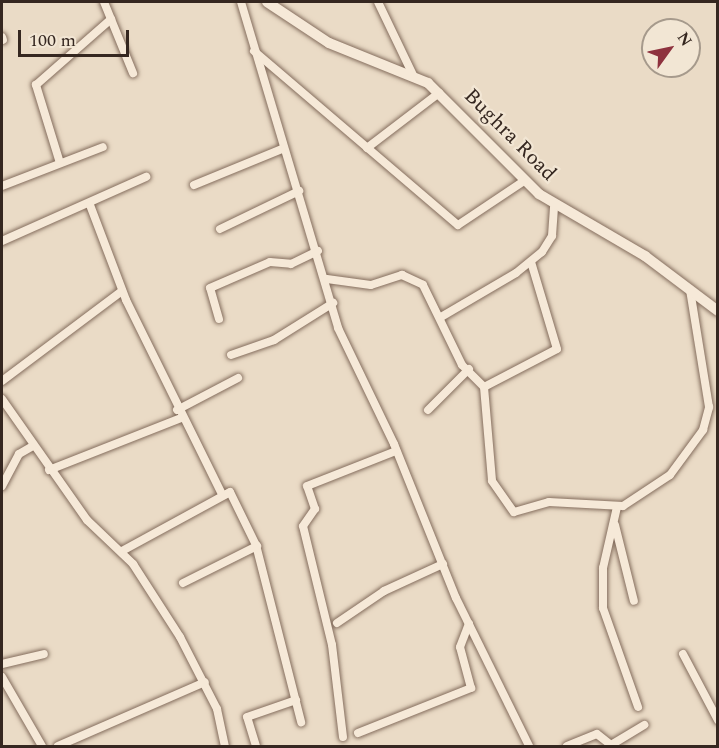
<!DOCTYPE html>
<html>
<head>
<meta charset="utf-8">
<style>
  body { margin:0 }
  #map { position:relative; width:719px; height:748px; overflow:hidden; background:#eadbc6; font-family:Spectral,serif }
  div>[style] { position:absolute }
  .roads { filter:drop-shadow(0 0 2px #846d5d) drop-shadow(0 0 2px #846d5d) }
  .minor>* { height:8px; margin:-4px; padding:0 4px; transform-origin:4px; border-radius:4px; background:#f6e9d8 }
  .tertiary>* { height:10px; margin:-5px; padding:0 5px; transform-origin:5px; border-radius:5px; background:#f6e9d8 }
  span { translate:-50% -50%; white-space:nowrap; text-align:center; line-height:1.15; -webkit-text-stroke:4.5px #f2e6d4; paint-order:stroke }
  .street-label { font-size:21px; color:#352720 }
  .frame { position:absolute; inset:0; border:3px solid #352720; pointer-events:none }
  .north { position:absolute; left:641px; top:18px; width:60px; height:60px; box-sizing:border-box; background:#f2e6d4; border:2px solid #a69a8c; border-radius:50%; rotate:57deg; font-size:16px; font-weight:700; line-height:24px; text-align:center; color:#352720 }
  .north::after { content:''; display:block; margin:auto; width:21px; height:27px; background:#8e323e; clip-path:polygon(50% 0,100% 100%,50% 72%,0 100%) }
  .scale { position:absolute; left:18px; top:30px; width:111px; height:27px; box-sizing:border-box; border:3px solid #352720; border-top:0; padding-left:8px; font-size:18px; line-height:21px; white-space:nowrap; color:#352720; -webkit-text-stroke:4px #f2e6d4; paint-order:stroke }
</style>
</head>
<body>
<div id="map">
  <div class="roads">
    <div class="minor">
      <div style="left:104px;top:2px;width:77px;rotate:67.8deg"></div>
      <div style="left:241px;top:2px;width:340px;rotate:73.4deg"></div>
      <div style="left:338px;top:328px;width:129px;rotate:64.2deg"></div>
      <div style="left:394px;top:444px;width:166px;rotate:68.1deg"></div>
      <div style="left:456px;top:598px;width:165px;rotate:63.7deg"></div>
      <div style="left:378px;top:2px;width:81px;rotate:64.4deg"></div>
      <div style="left:2px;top:37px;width:3px;rotate:72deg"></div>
      <div style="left:254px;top:51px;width:268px;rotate:40.5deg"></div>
      <div style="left:458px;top:225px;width:79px;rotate:-33.7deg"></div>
      <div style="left:367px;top:148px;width:91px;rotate:-37.4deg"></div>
      <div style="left:60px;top:163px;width:82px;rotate:-107.1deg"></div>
      <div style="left:36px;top:85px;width:100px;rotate:-41.3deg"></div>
      <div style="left:194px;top:185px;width:97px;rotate:-22.3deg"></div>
      <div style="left:2px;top:186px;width:108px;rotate:-21.1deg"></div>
      <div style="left:90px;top:205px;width:102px;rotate:69.2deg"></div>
      <div style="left:126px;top:300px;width:216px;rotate:63.7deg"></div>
      <div style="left:220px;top:229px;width:88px;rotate:-25.7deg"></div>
      <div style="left:2px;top:241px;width:158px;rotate:-24deg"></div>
      <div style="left:327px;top:279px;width:44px;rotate:7.8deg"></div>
      <div style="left:371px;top:285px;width:33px;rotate:-18deg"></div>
      <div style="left:402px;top:275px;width:23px;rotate:25deg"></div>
      <div style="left:423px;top:285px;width:89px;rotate:64deg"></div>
      <div style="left:462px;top:365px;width:31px;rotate:45deg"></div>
      <div style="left:484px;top:387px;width:94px;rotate:85.1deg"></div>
      <div style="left:492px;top:481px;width:38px;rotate:55deg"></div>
      <div style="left:514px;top:512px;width:36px;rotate:-16deg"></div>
      <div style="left:549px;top:502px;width:74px;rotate:3.1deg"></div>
      <div style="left:623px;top:506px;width:56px;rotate:-33.4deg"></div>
      <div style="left:670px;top:475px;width:56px;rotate:-53.7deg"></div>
      <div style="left:703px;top:430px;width:24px;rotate:-75deg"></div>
      <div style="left:709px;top:407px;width:119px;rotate:-99.2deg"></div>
      <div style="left:441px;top:317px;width:87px;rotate:-30.4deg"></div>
      <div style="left:516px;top:273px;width:33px;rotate:-39deg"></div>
      <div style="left:542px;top:252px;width:19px;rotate:-58deg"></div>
      <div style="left:552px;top:236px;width:31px;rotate:-86deg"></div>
      <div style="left:219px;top:319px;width:32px;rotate:-106deg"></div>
      <div style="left:210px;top:288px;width:65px;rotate:-23.4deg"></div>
      <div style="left:270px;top:262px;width:21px;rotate:5deg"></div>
      <div style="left:291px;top:264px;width:30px;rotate:-26deg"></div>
      <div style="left:231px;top:355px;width:46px;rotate:-19.2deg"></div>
      <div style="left:274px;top:340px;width:70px;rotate:-32.1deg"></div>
      <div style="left:2px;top:381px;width:150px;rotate:-36.9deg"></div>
      <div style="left:484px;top:387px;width:82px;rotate:-27.5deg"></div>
      <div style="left:557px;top:349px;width:91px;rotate:-106.6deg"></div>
      <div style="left:2px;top:399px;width:148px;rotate:54.9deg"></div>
      <div style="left:87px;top:520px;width:64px;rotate:43.7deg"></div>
      <div style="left:133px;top:564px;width:87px;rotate:57.2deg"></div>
      <div style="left:180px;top:637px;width:81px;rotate:62.8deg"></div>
      <div style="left:217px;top:709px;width:38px;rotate:78deg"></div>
      <div style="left:177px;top:410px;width:69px;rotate:-27.7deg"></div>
      <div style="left:428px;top:410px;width:58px;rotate:-45deg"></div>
      <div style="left:49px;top:470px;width:142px;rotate:-21.5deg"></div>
      <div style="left:2px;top:486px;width:36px;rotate:-62deg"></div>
      <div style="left:19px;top:454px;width:14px;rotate:-30deg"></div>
      <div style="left:617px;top:507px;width:63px;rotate:102.9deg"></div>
      <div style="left:603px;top:568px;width:40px;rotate:90deg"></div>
      <div style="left:603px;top:608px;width:105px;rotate:70.5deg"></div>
      <div style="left:615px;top:525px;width:78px;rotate:76deg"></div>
      <div style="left:122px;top:551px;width:123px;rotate:-28.6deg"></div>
      <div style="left:230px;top:492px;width:59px;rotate:63.9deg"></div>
      <div style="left:256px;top:545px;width:183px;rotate:75.7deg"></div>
      <div style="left:183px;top:583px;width:83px;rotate:-26.6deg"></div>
      <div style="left:337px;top:623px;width:57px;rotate:-34.2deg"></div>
      <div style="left:384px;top:591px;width:65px;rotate:-24.6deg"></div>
      <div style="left:683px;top:654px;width:75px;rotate:62.1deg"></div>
      <div style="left:2px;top:664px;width:43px;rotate:-13.4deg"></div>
      <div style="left:2px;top:677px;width:80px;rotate:59.9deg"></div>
      <div style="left:358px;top:733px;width:122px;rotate:-21.7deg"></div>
      <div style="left:471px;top:688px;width:42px;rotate:-105deg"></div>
      <div style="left:460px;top:647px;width:25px;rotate:-69deg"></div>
      <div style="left:343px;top:737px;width:93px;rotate:-96.8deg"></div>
      <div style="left:332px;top:645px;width:122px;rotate:-103.7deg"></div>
      <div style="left:303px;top:526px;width:21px;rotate:-55deg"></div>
      <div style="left:315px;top:509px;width:24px;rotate:-109deg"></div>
      <div style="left:307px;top:486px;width:96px;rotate:-21.5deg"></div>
      <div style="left:58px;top:746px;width:160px;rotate:-23.5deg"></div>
      <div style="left:256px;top:746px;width:30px;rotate:-107deg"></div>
      <div style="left:247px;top:717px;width:52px;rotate:-19.1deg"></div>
      <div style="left:567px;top:746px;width:32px;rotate:-22deg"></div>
      <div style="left:597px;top:734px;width:18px;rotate:38deg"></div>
      <div style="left:611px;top:745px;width:39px;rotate:-31deg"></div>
    </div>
    <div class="tertiary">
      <div style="left:267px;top:2px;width:74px;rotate:33.5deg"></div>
      <div style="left:329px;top:43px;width:107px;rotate:22deg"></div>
      <div style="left:428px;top:83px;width:157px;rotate:45deg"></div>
      <div style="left:539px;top:194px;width:123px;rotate:30.3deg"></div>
      <div style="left:645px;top:256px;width:91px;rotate:37deg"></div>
    </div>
  </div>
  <div class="street-label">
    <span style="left:510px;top:135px;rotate:45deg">Bughra Road</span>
  </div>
  <div class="frame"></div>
  <div class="north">N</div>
  <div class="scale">100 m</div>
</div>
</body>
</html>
